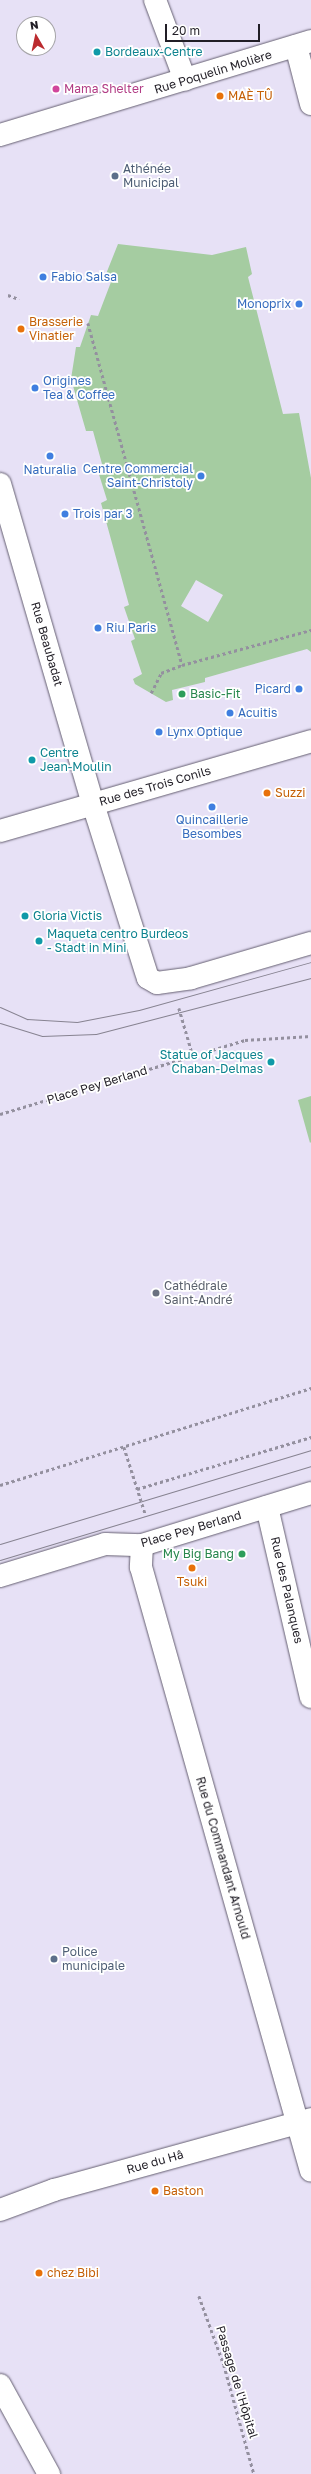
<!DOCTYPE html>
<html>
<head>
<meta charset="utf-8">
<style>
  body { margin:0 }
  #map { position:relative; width:311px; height:2474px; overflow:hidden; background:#e7e1f6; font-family:"Golos Text",sans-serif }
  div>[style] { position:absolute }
  .green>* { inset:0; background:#a5cca1 }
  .path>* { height:2.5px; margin-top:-1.25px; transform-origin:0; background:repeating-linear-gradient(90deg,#94909f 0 3px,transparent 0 6px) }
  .roads { filter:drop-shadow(0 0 1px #655f71) drop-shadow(0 0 1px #655f71) }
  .street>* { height:22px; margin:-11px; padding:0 11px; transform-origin:11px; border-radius:11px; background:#fff }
  .tram>* { height:1px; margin:-0.5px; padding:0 0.5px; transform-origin:0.5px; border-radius:0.5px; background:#878391 }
  .dots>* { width:11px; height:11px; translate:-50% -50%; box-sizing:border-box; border:2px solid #fff; border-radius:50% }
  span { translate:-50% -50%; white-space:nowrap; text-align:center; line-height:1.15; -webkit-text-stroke:3.5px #fff; paint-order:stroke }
  .culture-label { font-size:12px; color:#0d838f }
  .left { translate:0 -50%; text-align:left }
  .right { translate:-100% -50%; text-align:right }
  .street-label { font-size:12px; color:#211e26 }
  .hotel-label { font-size:12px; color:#b23c85 }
  .food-label { font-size:12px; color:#c56008 }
  .service-label { font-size:12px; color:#4e5e75 }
  .shop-label { font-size:12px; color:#366cbe }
  .leisure-label { font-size:12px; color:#27864d }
  .worship-label { font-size:12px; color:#5b616d }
  .north { position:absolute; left:16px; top:16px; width:40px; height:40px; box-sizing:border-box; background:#fff; border:1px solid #a6a5a8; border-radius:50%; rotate:351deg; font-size:11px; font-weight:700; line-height:16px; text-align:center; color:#211e26 }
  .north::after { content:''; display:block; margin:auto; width:14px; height:18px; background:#bb2b2f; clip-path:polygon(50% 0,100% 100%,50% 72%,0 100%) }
  .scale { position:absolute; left:165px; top:24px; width:95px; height:18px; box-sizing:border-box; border:2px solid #211e26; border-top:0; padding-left:5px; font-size:12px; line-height:14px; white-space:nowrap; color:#211e26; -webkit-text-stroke:3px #fff; paint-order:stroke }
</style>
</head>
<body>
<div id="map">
  <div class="green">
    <div style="clip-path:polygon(evenodd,118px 244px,212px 255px,246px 247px,252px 274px,248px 277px,283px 414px,299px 413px,311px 478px,311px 652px,307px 649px,205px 678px,205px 682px,172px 690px,173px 700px,166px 702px,135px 684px,133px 679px,142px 674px,131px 641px,135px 639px,124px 607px,129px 605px,101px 503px,107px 500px,97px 468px,102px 464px,93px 431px,86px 431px,71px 379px,76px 347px,80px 347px,91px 315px,98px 316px,111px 282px,104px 279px,118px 244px,196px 580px,223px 595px,208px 622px,181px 606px,196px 580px)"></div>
    <div style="clip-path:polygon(311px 1096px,311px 1142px,310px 1143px,298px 1100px)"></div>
  </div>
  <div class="path">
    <div style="left:8px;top:295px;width:12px;rotate:20deg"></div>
    <div style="left:88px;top:323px;width:355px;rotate:74.6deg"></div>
    <div style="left:182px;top:665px;width:134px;rotate:-15.2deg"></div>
    <div style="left:151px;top:693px;width:22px;rotate:-63deg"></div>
    <div style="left:161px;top:673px;width:22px;rotate:-21deg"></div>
    <div style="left:179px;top:1008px;width:50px;rotate:73.7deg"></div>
    <div style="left:0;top:1114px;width:256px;rotate:-16.8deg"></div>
    <div style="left:245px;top:1040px;width:66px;rotate:-3.5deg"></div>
    <div style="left:124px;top:1447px;width:72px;rotate:72.3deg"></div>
    <div style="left:0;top:1485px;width:326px;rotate:-17.3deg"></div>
    <div style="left:137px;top:1489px;width:182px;rotate:-16.6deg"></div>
    <div style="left:199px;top:2296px;width:73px;rotate:70.1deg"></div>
    <div style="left:224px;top:2365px;width:113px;rotate:74.6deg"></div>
  </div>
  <div class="roads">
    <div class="street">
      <div style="left:155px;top:0;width:85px;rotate:69.4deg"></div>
      <div style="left:296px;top:46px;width:60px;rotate:75.5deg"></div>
      <div style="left:0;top:135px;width:325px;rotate:-16.8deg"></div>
      <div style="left:0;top:484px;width:333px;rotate:73.8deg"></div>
      <div style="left:93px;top:804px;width:182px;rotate:72.5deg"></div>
      <div style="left:148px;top:978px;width:10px;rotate:29deg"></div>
      <div style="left:157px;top:983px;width:34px;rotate:-8deg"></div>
      <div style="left:191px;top:978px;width:125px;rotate:-16.3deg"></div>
      <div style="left:0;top:831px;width:324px;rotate:-16.1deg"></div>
      <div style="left:267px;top:1507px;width:195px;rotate:77deg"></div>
      <div style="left:142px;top:1545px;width:22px;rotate:93deg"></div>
      <div style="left:141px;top:1567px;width:627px;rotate:74.28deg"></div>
      <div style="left:0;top:1576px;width:110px;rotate:-16.9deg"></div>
      <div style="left:105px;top:1544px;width:37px;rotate:2deg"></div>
      <div style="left:142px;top:1545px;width:177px;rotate:-17.1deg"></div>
      <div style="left:0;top:2210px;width:58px;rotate:-20.3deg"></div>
      <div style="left:54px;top:2190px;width:267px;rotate:-15.4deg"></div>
      <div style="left:0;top:2385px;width:102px;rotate:61.2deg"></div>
    </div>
  </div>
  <div class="tram">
    <div style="left:0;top:1007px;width:30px;rotate:24deg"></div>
    <div style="left:27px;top:1019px;width:50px;rotate:3.4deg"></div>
    <div style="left:77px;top:1022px;width:63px;rotate:-11deg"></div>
    <div style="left:139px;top:1010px;width:179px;rotate:-15.6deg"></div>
    <div style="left:0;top:1023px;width:44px;rotate:17.2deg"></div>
    <div style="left:42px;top:1036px;width:54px;rotate:-2.1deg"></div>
    <div style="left:96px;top:1034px;width:222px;rotate:-14.6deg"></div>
    <div style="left:0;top:1544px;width:325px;rotate:-16.8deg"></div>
    <div style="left:0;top:1560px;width:325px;rotate:-16.8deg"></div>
  </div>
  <div class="dots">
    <div style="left:97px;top:52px;background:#0f9aa8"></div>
    <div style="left:56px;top:89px;background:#d1479c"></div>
    <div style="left:220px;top:96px;background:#e8710a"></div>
    <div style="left:115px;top:176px;background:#5c6f8a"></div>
    <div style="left:43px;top:277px;background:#3f7fe0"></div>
    <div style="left:299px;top:304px;background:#3f7fe0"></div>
    <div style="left:21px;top:329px;background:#e8710a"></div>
    <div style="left:35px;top:388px;background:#3f7fe0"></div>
    <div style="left:50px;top:456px;background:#3f7fe0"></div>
    <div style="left:201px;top:476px;background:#3f7fe0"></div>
    <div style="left:65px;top:514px;background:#3f7fe0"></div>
    <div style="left:98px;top:628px;background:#3f7fe0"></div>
    <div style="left:299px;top:689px;background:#3f7fe0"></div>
    <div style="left:182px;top:694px;background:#2e9e5b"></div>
    <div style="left:230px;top:713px;background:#3f7fe0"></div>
    <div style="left:159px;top:732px;background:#3f7fe0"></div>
    <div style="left:32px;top:760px;background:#0f9aa8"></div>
    <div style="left:267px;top:793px;background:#e8710a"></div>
    <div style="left:212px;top:807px;background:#3f7fe0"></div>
    <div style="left:25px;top:916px;background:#0f9aa8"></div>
    <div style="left:39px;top:941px;background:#0f9aa8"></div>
    <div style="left:271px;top:1062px;background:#0f9aa8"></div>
    <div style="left:156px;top:1293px;background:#6b7280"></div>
    <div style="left:242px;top:1554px;background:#2e9e5b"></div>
    <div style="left:192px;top:1568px;background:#e8710a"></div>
    <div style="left:54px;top:1959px;background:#5c6f8a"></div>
    <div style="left:155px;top:2191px;background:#e8710a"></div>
    <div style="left:39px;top:2273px;background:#e8710a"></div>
  </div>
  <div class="culture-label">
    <span class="left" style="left:105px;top:52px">Bordeaux-Centre</span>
    <span class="left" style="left:40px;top:760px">Centre<br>Jean-Moulin</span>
    <span class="left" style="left:33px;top:916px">Gloria Victis</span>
    <span class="left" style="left:47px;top:941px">Maqueta centro Burdeos<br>- Stadt in Mini</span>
    <span class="right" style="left:263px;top:1062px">Statue of Jacques<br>Chaban-Delmas</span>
  </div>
  <div class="street-label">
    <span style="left:213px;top:72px;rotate:-17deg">Rue Poquelin Molière</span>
    <span style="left:47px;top:644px;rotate:74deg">Rue Beaubadat</span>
    <span style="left:155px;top:786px;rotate:-16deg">Rue des Trois Conils</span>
    <span style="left:97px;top:1085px;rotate:-17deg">Place Pey Berland</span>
    <span style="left:191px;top:1529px;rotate:-16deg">Place Pey Berland</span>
    <span style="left:287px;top:1590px;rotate:77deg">Rue des Palanques</span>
    <span style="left:223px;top:1858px;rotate:74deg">Rue du Commandant Arnould</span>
    <span style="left:155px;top:2162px;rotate:-16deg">Rue du Hâ</span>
    <span style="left:237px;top:2382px;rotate:73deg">Passage de l'Hôpital</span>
  </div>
  <div class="hotel-label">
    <span class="left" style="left:64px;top:89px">Mama Shelter</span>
  </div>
  <div class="food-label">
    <span class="left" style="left:228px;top:96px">MAÈ TÛ</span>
    <span class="left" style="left:29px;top:329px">Brasserie<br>Vinatier</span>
    <span class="left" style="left:275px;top:793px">Suzzi</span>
    <span style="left:192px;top:1582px">Tsuki</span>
    <span class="left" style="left:163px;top:2191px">Baston</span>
    <span class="left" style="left:47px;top:2273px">chez Bibi</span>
  </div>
  <div class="service-label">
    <span class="left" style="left:123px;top:176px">Athénée<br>Municipal</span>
    <span class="left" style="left:62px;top:1959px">Police<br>municipale</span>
  </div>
  <div class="shop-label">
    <span class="left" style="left:51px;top:277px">Fabio Salsa</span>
    <span class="right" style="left:291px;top:304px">Monoprix</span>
    <span class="left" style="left:43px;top:388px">Origines<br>Tea &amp; Coffee</span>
    <span class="right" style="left:193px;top:476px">Centre Commercial<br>Saint-Christoly</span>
    <span style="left:50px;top:470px">Naturalia</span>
    <span class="left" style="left:73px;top:514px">Trois par 3</span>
    <span class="left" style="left:106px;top:628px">Riu Paris</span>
    <span class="right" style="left:291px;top:689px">Picard</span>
    <span class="left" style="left:238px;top:713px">Acuitis</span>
    <span class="left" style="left:167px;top:732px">Lynx Optique</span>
    <span style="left:212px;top:827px">Quincaillerie<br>Besombes</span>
  </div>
  <div class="leisure-label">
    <span class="left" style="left:190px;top:694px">Basic-Fit</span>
    <span class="right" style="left:234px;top:1554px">My Big Bang</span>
  </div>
  <div class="worship-label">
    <span class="left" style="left:164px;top:1293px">Cathédrale<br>Saint-André</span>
  </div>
  <div class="north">N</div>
  <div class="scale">20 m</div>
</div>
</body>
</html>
